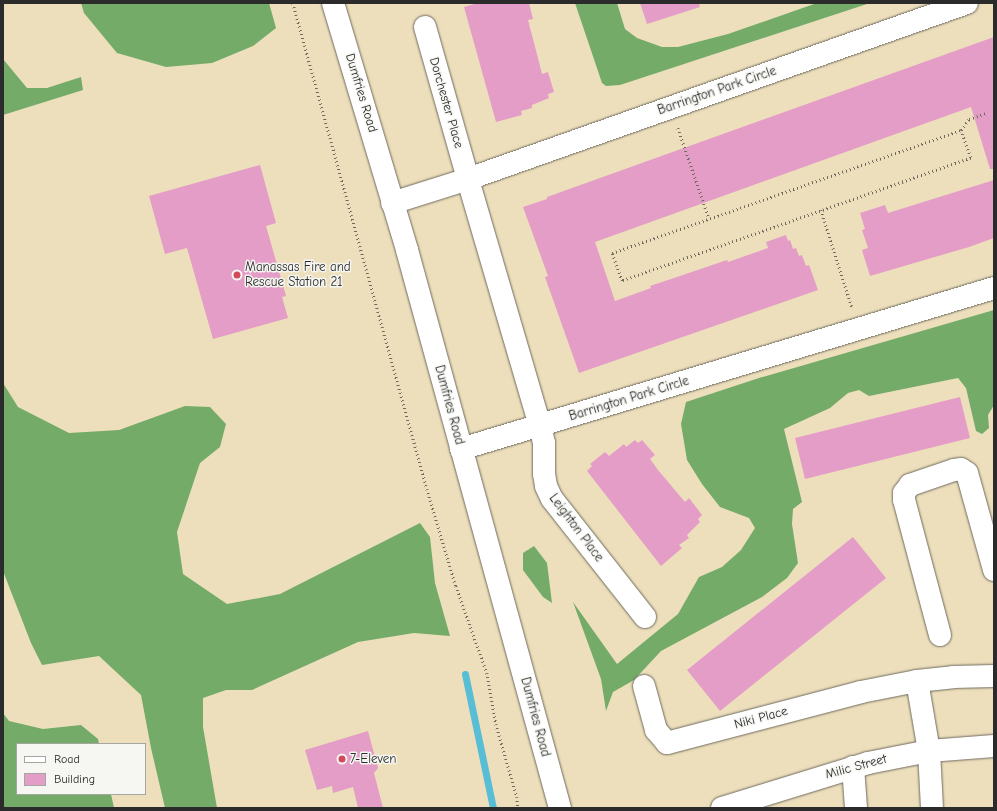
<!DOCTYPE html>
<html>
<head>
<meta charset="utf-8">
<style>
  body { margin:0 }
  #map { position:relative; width:997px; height:811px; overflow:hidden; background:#eddfbc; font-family:"Comic Neue",sans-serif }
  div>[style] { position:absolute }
  .forest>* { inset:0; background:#74ab68 }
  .stream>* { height:7px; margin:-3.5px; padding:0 3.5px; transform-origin:3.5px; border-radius:3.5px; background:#58bed6 }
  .building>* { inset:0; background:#e49dc6 }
  .path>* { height:2.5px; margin-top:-1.25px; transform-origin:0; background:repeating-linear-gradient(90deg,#6f6a5e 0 1px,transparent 0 4px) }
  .roads { filter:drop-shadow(0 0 1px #6f6a5e) drop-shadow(0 0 1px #6f6a5e) }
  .minor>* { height:22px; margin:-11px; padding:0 11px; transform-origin:11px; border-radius:11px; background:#fff }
  .major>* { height:22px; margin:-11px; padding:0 11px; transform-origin:11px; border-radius:11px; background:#fff }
  .dots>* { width:11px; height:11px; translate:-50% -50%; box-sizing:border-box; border:2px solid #f6f6f2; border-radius:50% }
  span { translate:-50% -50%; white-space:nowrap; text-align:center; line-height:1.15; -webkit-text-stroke:3px #f6f6f2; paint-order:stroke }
  .street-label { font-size:13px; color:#2b2b2b }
  .poi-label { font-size:13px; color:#2b2b2b }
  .left { translate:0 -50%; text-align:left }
  .frame { position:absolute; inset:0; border:4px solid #2b2b2b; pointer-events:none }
  .legend { position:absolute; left:16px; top:743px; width:130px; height:52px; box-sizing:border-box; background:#f6f6f2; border:1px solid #a5a5a2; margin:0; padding:5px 7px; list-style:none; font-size:12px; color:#2b2b2b }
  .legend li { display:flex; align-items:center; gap:8px; height:20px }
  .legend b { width:20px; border:1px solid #a5a5a2 }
</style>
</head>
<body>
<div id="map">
  <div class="forest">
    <div style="clip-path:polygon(81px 3px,269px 3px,276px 28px,253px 46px,212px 63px,166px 67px,117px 53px,84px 13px)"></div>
    <div style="clip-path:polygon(575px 3px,617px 3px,625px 29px,637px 38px,662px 47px,678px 47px,728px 34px,817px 3px,870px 3px,620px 85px,606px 86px,602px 83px)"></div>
    <div style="clip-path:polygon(3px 59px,27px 88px,47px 88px,81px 77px,83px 90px,3px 115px)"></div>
    <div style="clip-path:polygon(994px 310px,994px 405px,988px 415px,989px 428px,982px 434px,976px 431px,966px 388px,958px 378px,869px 396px,859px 390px,848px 393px,830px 408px,784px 429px,802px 502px,793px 509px,792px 524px,798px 563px,787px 578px,762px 597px,661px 651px,634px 680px,613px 692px,606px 711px,601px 679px,573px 602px,617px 664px,678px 614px,699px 577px,722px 567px,741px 550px,755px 528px,749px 518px,720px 507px,702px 484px,687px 460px,681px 424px,686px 402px,759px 378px)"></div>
    <div style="clip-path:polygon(3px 383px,18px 407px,69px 433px,119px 430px,185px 406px,210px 407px,226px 424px,220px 447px,200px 463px,177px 532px,183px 574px,227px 604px,280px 594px,420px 523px,430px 537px,435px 583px,450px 636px,414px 633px,358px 642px,252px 690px,226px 690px,203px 698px,203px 727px,217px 808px,165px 808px,151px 748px,141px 695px,99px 656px,42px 665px,31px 643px,3px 571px)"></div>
    <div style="clip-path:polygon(534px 546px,547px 563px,552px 603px,543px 597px,523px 570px,523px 553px)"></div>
    <div style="clip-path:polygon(3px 713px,9px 721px,43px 729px,81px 725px,98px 739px,99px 744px,17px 744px,17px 794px,111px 794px,114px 808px,3px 808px)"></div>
  </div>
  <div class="stream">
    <div style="left:465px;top:674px;width:137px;rotate:78.2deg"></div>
  </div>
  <div class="building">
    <div style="clip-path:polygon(478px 3px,529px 3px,533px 19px,528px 20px,539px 62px,542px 74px,548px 72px,554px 92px,548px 94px,549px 98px,532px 105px,532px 108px,521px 111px,522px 115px,496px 122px,464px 7px)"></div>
    <div style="clip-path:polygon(640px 3px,699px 3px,700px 7px,647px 24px)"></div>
    <div style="clip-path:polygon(994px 37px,994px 169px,990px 169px,971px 107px,595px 242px,615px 301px,651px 288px,650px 286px,674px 278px,727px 260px,728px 262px,768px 248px,766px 242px,786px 235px,788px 241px,790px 240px,793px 249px,796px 248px,799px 256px,802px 255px,806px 266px,809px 265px,818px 290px,579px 373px,545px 277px,548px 276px,523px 207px,547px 199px,547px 197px)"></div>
    <div style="clip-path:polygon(260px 165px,276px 223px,266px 226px,286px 296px,282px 297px,288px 318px,213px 339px,187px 248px,165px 254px,149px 196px)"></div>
    <div style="clip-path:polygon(994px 180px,994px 238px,969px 247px,870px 276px,862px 250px,868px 248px,862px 230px,865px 229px,860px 213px,885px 205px,888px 213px)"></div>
    <div style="clip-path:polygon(960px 397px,970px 438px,805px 479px,795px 438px)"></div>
    <div style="clip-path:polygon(635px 440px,638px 443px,642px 440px,655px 455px,650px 459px,658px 470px,685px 502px,689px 498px,702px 515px,698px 519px,700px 522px,687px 535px,689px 538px,679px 545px,682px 548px,661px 566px,587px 471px,592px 466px,590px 464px,605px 452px,609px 456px,624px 444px,626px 447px)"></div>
    <div style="clip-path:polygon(853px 537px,886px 578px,720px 711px,687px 670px)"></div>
    <div style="clip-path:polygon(368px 731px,378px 768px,374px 773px,383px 808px,358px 808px,353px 787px,333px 793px,332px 786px,317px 790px,305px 750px)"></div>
  </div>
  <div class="path">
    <div style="left:293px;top:3px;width:504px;rotate:74.59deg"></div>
    <div style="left:427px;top:489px;width:101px;rotate:73.4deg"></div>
    <div style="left:456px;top:586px;width:92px;rotate:70.4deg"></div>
    <div style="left:487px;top:673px;width:52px;rotate:80deg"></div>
    <div style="left:496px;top:724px;width:76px;rotate:74deg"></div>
    <div style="left:517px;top:797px;width:11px;rotate:85deg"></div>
    <div style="left:678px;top:128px;width:95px;rotate:71deg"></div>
    <div style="left:961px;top:130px;width:30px;rotate:70deg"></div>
    <div style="left:971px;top:158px;width:370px;rotate:160.6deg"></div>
    <div style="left:622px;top:281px;width:30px;rotate:-110deg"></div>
    <div style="left:612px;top:253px;width:370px;rotate:-19.4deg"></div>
    <div style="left:961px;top:130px;width:14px;rotate:-54deg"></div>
    <div style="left:969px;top:119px;width:18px;rotate:-19deg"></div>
    <div style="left:821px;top:210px;width:102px;rotate:72.3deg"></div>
  </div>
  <div class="roads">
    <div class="minor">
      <div style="left:392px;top:203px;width:80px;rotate:-17.5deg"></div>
      <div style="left:468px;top:179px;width:158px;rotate:-105.8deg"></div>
      <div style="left:461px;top:449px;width:557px;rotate:-16.81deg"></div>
      <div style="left:645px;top:617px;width:150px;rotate:-128.2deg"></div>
      <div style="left:552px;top:499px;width:14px;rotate:-115deg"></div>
      <div style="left:546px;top:486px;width:12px;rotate:-99deg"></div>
      <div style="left:544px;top:474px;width:31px;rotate:-90deg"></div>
      <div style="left:544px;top:443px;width:17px;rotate:-103deg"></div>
      <div style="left:540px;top:426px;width:257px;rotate:-106.3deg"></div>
      <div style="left:468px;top:179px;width:529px;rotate:-19.43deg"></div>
      <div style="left:940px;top:635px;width:140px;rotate:-104.9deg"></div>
      <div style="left:904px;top:500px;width:7px;rotate:-90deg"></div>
      <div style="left:904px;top:493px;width:10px;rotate:-53deg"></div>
      <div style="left:910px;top:485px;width:46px;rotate:-18.8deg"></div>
      <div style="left:954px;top:470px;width:7px;rotate:-8deg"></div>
      <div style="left:961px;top:469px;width:7px;rotate:34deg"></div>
      <div style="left:967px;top:473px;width:101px;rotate:74.4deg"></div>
      <div style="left:917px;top:681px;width:71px;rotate:80.3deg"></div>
      <div style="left:929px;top:751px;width:57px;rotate:87deg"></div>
      <div style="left:644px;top:686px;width:46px;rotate:74.7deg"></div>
      <div style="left:656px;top:730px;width:17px;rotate:50deg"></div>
      <div style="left:667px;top:743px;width:201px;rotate:-14.7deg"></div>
      <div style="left:861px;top:692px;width:57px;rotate:-11.1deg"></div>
      <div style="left:917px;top:681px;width:36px;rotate:-6deg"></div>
      <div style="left:953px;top:677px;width:41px;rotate:-1.4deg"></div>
      <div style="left:853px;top:767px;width:41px;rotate:85.8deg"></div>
      <div style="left:722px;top:808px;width:153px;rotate:-17.1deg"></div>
      <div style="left:868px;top:763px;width:62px;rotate:-11.1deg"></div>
      <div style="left:929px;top:751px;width:65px;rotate:-4.4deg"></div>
    </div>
    <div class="major">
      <div style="left:333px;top:3px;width:258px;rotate:73.3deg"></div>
      <div style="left:407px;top:250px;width:579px;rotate:74.67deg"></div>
    </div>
  </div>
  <div class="dots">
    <div style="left:237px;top:275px;background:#d1495b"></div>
    <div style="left:342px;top:759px;background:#d1495b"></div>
  </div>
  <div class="street-label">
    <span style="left:717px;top:91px;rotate:-19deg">Barrington Park Circle</span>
    <span style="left:361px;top:93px;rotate:73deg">Dumfries Road</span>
    <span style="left:446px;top:103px;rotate:74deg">Dorchester Place</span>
    <span style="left:629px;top:399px;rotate:-17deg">Barrington Park Circle</span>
    <span style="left:449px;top:405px;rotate:75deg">Dumfries Road</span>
    <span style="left:576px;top:528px;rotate:53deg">Leighton Place</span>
    <span style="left:535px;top:717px;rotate:75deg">Dumfries Road</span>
    <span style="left:761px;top:718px;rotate:-15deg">Niki Place</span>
    <span style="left:856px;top:767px;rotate:-15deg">Milic Street</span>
  </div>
  <div class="poi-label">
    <span class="left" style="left:245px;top:275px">Manassas Fire and<br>Rescue Station 21</span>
    <span class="left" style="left:350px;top:759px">7-Eleven</span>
  </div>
  <div class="frame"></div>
  <ul class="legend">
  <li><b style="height:5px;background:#fff"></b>Road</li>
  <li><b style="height:11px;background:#e49dc6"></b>Building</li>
  </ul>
</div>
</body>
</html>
